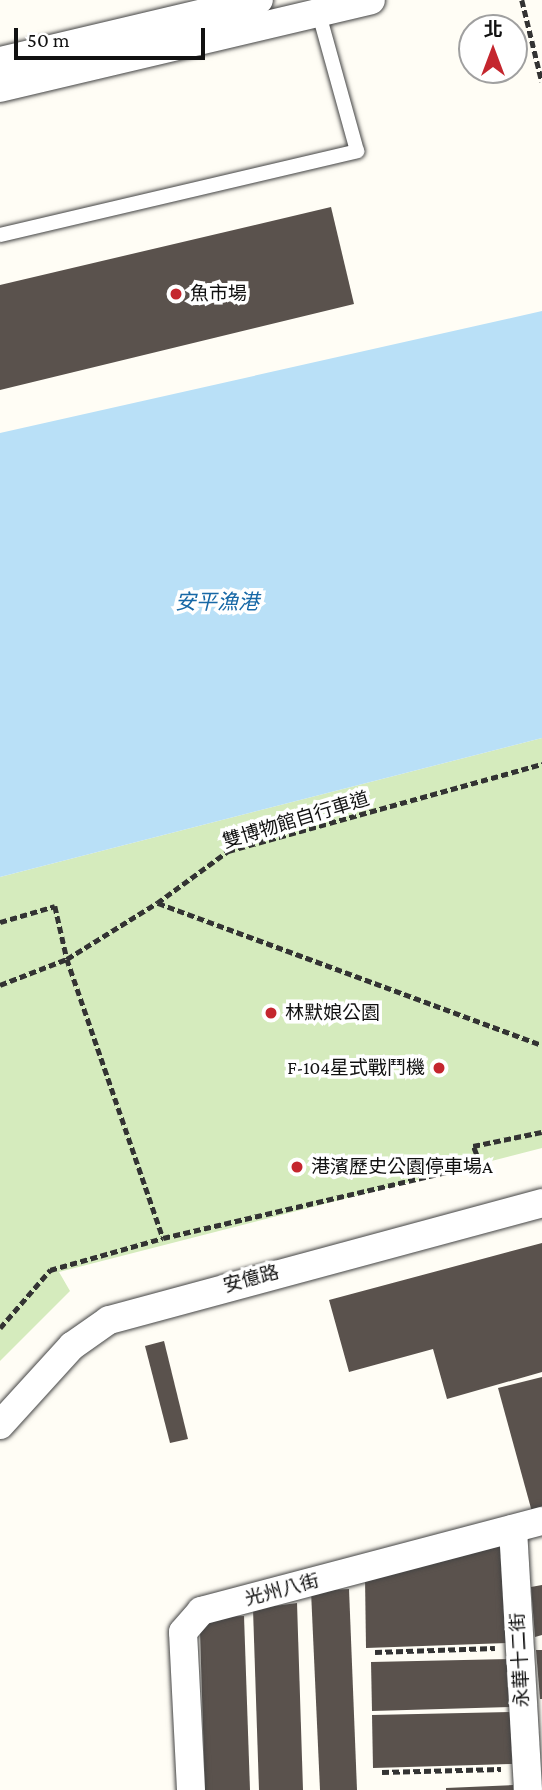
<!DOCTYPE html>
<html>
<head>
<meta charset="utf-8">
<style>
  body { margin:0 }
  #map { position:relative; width:542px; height:1790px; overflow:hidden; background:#fffdf5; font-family:"Crimson Pro","Noto Sans TC",serif }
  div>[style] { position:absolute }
  .green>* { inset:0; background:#d5ebbd }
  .water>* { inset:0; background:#b9e0f7 }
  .building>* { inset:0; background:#5a524d }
  .path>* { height:4.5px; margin-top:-2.25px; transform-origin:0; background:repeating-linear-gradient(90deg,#333 0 7px,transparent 0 10.5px) }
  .roads { filter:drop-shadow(0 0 2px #444) drop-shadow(0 0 2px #444) }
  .service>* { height:14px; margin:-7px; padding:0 7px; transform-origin:7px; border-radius:7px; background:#fff }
  .minor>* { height:28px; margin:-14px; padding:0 14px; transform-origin:14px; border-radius:14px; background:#fff }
  .dots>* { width:19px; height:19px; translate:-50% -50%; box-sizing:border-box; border:4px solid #fff; border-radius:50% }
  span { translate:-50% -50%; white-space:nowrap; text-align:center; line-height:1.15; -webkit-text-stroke:7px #fff; paint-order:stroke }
  .poi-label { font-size:19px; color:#111 }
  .left { translate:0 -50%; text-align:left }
  .right { translate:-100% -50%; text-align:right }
  .street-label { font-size:19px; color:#111 }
  .water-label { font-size:21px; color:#1768a6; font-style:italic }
  .north { position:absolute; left:458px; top:14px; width:70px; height:70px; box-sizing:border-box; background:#fff; border:2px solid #a0a0a0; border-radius:50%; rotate:0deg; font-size:19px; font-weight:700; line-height:28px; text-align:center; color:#111 }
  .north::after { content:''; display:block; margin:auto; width:24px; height:32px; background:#c4262e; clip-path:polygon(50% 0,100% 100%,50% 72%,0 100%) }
  .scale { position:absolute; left:14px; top:28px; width:191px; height:32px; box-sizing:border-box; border:4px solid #111; border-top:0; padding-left:9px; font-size:21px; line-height:24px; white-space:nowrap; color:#111; -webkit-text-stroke:5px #fff; paint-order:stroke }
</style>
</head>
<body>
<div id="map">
  <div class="green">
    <div style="clip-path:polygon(542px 738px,542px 1148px,59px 1272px,70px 1291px,0 1361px,0 877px)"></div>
  </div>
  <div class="water">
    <div style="clip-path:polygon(542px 311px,542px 738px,0 877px,0 433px)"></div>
  </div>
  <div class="building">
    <div style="clip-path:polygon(331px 207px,354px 304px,0 390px,0 285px)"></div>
    <div style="clip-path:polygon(542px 1243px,542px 1372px,447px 1399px,433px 1349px,349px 1372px,329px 1300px)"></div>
    <div style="clip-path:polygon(164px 1341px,188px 1439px,170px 1443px,145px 1346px)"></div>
    <div style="clip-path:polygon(542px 1377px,542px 1509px,532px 1512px,498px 1388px)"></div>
    <div style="clip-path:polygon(504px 1544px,507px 1643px,366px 1648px,365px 1577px)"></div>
    <div style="clip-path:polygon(542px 1585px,542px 1635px,535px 1637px,531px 1587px)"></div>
    <div style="clip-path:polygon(349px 1589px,357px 1790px,320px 1790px,311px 1591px)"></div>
    <div style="clip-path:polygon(297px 1603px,303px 1790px,259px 1790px,253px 1609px)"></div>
    <div style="clip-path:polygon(244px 1616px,250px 1790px,205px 1790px,200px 1632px,213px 1617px)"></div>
    <div style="clip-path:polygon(536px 1650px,542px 1650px,542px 1699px,540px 1699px)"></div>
    <div style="clip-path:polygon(510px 1659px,511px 1707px,372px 1711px,371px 1662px)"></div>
    <div style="clip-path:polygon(511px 1712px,512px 1764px,373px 1768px,372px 1715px)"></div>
    <div style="clip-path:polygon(513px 1785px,513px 1790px,446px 1790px,446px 1788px)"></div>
  </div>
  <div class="path">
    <div style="left:522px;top:0;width:84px;rotate:76.3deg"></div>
    <div style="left:158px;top:903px;width:409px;rotate:20.3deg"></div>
    <div style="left:0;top:922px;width:57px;rotate:-16.2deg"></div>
    <div style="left:55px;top:906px;width:54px;rotate:77.2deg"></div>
    <div style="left:67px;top:959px;width:295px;rotate:71deg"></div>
    <div style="left:0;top:985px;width:72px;rotate:-21.2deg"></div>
    <div style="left:67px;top:959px;width:106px;rotate:-31.9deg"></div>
    <div style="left:157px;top:903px;width:88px;rotate:-36.2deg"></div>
    <div style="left:228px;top:851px;width:326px;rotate:-15.5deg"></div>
    <div style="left:0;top:1328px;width:77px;rotate:-49.2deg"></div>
    <div style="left:50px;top:1270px;width:117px;rotate:-15.8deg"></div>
    <div style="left:163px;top:1238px;width:326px;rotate:-13.1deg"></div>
    <div style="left:480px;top:1164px;width:19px;rotate:-111deg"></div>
    <div style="left:473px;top:1146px;width:70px;rotate:-11.5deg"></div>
    <div style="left:375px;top:1652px;width:120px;rotate:-1.9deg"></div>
    <div style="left:382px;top:1772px;width:119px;rotate:-1.4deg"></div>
  </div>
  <div class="roads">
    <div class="service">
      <div style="left:0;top:235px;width:367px;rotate:-13.2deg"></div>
      <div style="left:357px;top:151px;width:146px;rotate:-105.5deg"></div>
    </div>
    <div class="minor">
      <div style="left:0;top:61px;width:266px;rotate:-13.3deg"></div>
      <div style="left:0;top:88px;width:381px;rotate:-13.3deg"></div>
      <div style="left:0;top:1425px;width:107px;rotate:-47.7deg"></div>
      <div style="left:72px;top:1346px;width:45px;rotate:-35.1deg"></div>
      <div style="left:109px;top:1320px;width:449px;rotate:-15.1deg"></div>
      <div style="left:513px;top:1529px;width:261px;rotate:86.7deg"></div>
      <div style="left:191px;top:1790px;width:158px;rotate:-92.9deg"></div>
      <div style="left:183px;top:1632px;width:28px;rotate:-49deg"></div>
      <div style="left:201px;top:1611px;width:353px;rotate:-14.8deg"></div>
    </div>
  </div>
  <div class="dots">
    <div style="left:176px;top:294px;background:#c4262e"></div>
    <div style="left:271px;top:1013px;background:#c4262e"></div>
    <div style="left:439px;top:1068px;background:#c4262e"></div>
    <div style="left:297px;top:1167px;background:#c4262e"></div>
  </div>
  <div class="poi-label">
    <span class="left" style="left:190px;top:294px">魚市場</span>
    <span class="left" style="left:285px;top:1013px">林默娘公園</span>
    <span class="right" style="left:425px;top:1068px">F-104星式戰鬥機</span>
    <span class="left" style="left:311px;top:1167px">港濱歷史公園停車場A</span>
  </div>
  <div class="street-label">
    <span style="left:296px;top:820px;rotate:-17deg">雙博物館自行車道</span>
    <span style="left:251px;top:1279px;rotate:-15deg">安億路</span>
    <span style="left:282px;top:1590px;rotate:-15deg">光州八街</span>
    <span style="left:520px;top:1660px;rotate:-93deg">永華十二街</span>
  </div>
  <div class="water-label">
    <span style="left:217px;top:602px">安平漁港</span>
  </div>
  <div class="north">北</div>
  <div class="scale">50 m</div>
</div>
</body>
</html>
